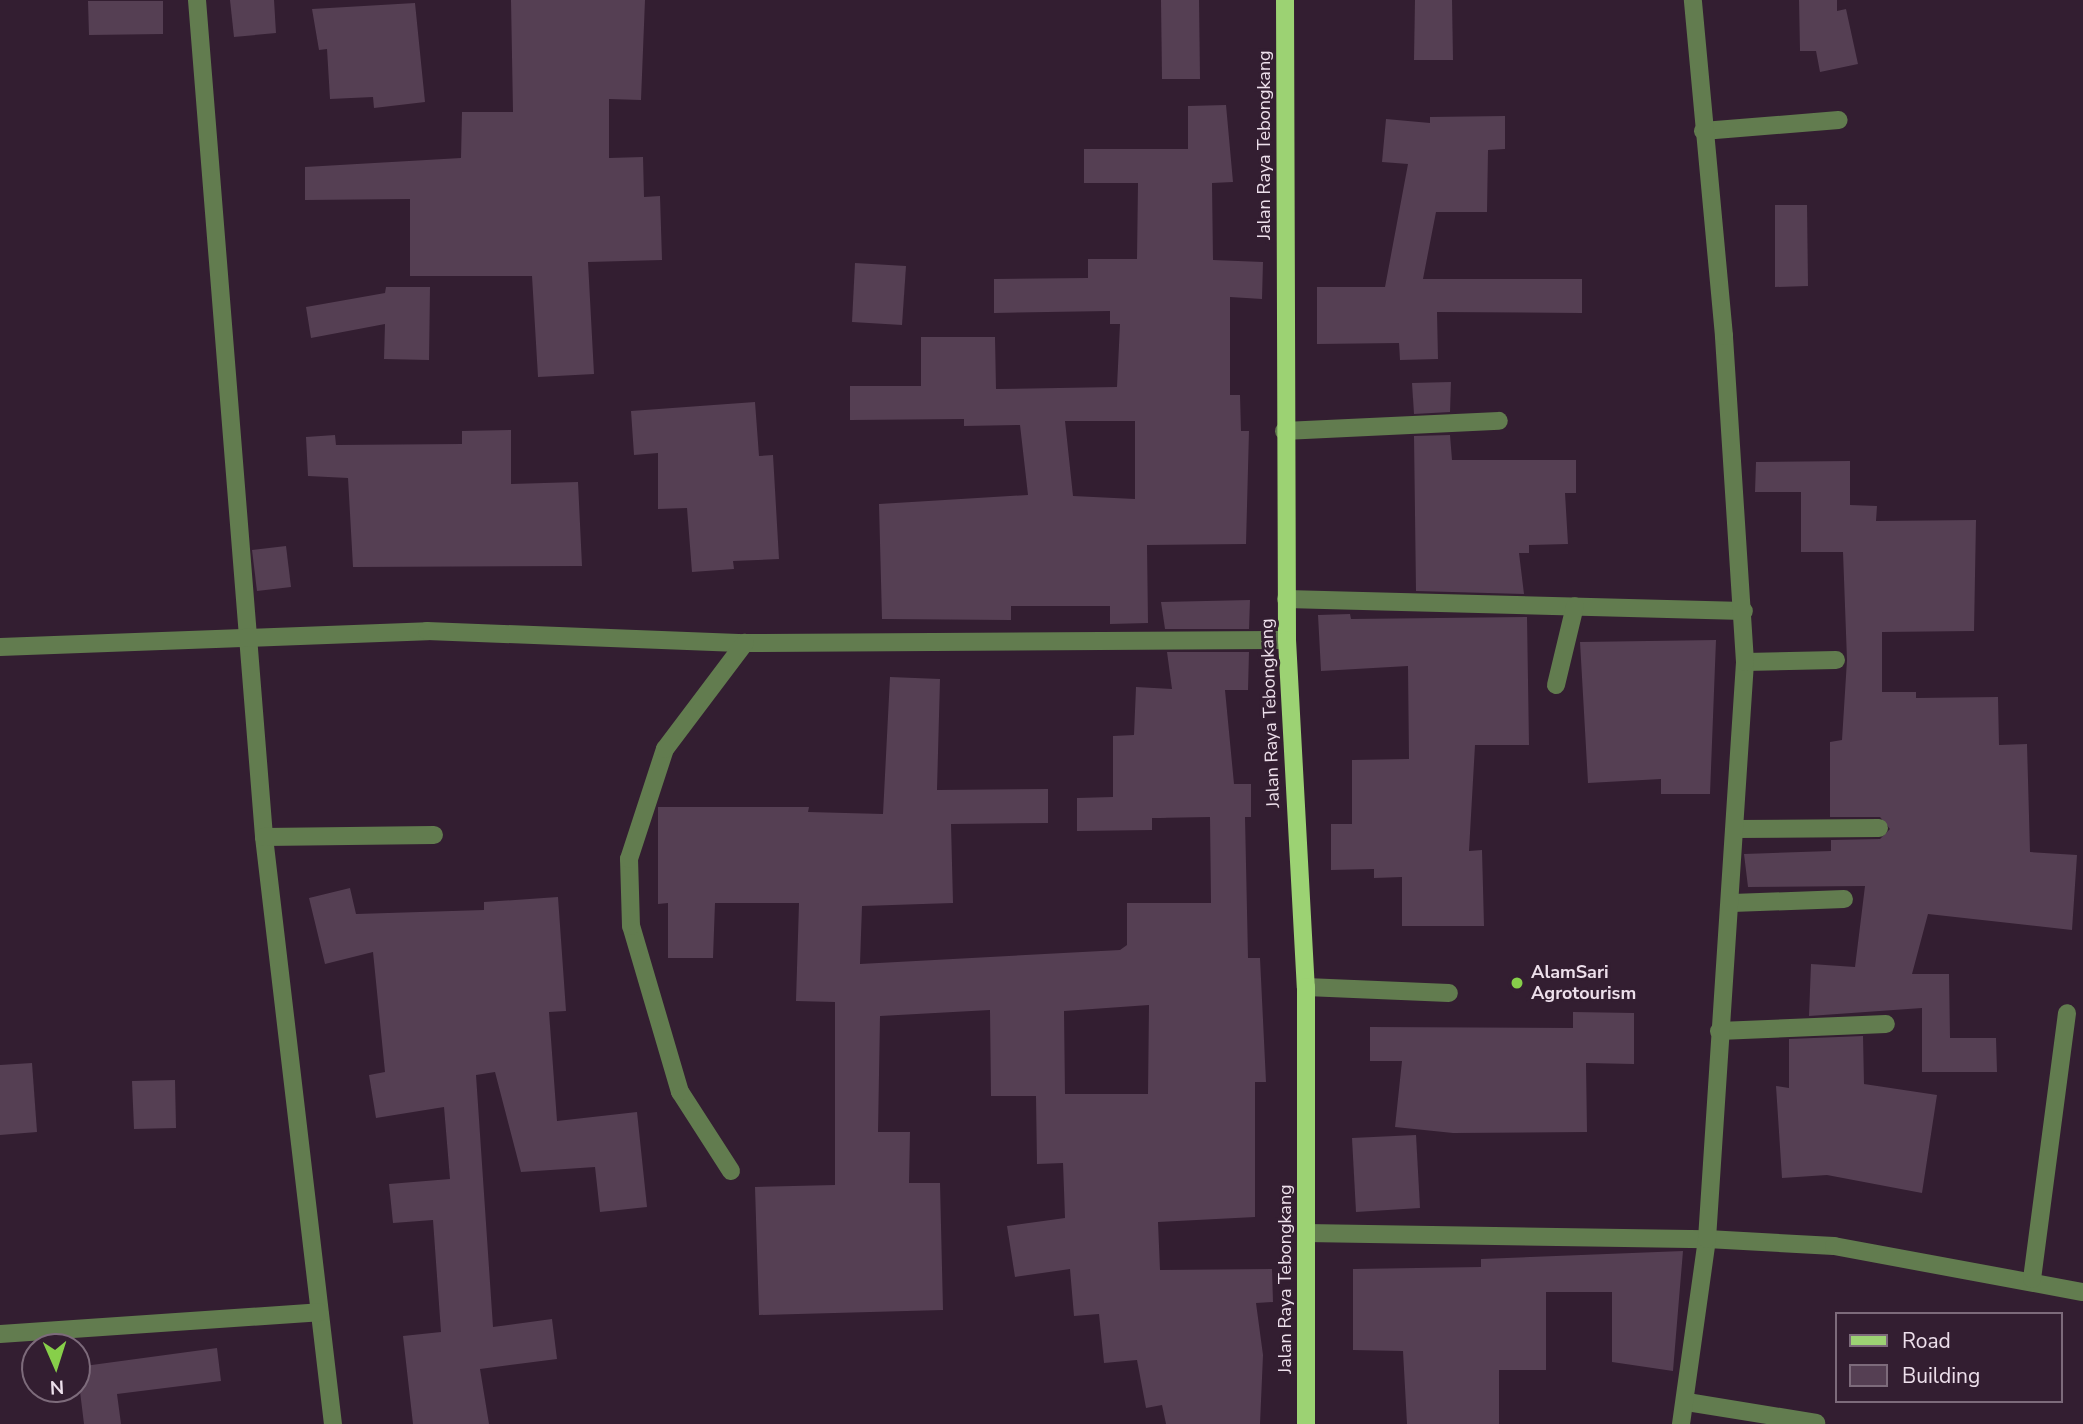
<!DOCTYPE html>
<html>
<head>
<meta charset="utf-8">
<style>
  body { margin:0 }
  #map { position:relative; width:2083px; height:1424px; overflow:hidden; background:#331e31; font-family:"Nunito Sans",sans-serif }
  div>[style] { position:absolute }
  .building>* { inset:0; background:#553f53 }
  .minor>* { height:18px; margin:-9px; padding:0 9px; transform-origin:9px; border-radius:9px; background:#627c4f }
  .major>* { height:18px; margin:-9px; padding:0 9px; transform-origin:9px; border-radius:9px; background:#9cd273 }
  .dots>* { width:19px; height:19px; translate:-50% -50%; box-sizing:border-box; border:4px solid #331e31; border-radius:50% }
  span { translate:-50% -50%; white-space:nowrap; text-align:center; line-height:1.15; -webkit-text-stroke:6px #331e31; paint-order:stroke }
  .street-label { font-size:18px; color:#eddfeb }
  .poi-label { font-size:18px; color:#eddfeb; font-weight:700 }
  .left { translate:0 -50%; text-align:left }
  .legend { position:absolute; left:1835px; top:1312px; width:228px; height:91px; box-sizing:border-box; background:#331e31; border:2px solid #7d6b7b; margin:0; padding:9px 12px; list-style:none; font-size:21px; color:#eddfeb }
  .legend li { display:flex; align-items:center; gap:14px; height:35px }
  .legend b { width:35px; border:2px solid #7d6b7b }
  .north { position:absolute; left:21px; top:1333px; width:70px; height:70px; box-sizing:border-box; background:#331e31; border:2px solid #7d6b7b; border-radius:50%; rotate:177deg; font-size:19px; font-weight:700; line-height:28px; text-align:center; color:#eddfeb }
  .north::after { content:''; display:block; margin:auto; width:24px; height:32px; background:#87cf4a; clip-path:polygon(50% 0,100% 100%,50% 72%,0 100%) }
</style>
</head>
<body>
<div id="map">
  <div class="building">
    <div style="clip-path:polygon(230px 0,274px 0,276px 33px,234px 37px)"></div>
    <div style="clip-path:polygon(511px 0,645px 0,641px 100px,609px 99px,609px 158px,643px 157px,644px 197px,660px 196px,662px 260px,588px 262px,594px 374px,538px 377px,532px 276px,410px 276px,410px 199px,305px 200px,305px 167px,461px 158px,462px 112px,513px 112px)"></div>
    <div style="clip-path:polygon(1161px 0,1199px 0,1200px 79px,1162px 79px)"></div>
    <div style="clip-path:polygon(1415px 0,1452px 0,1453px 60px,1414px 60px)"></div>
    <div style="clip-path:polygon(1799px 0,1837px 0,1837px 11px,1846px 9px,1858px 64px,1820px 72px,1816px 51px,1800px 51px)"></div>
    <div style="clip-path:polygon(88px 1px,163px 1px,163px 34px,89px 35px)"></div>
    <div style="clip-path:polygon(415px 3px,425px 102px,374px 108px,373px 97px,330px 99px,327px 49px,319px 50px,312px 9px)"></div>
    <div style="clip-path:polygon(evenodd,1226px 105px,1233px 182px,1212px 183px,1213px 260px,1263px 262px,1262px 299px,1230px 297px,1230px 395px,1240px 395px,1241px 431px,1249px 431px,1246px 544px,1147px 545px,1148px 623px,1110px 624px,1110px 606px,1011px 606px,1011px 620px,882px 619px,879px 504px,1028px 495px,1020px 425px,964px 426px,964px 419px,850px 420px,850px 386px,921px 386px,921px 337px,995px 337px,996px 389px,1117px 387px,1120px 324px,1110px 324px,1110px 311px,994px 313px,994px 279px,1088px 278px,1088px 259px,1137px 259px,1138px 183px,1084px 183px,1084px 149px,1188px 149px,1188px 106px,1226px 105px,1065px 421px,1135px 421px,1135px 499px,1073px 496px,1065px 421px)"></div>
    <div style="clip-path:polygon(1505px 116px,1505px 149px,1488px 150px,1487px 212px,1436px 212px,1423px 279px,1582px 279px,1582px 313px,1437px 312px,1438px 359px,1400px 360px,1399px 343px,1317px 344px,1317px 287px,1385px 287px,1408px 164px,1382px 162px,1386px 119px,1430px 123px,1430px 117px)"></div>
    <div style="clip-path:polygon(1775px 205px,1807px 205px,1808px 286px,1775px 287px)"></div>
    <div style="clip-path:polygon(855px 263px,906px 266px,902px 325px,852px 322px)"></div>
    <div style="clip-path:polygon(386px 287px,430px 287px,429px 360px,384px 359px,385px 324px,311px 338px,306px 307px,385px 293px)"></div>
    <div style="clip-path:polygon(1451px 382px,1450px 412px,1414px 414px,1412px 383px)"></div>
    <div style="clip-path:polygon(755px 402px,759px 456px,773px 455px,779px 559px,733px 561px,734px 569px,692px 572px,687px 508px,658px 509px,658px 453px,634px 455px,631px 411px)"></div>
    <div style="clip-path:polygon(511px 430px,511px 484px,578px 482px,582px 566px,353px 567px,348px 478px,308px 476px,306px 437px,335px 435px,336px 445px,462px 444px,462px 431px)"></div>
    <div style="clip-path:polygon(1450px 435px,1452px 460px,1576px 460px,1576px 493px,1565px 493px,1568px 544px,1529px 545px,1529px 553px,1519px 553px,1524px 594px,1416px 591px,1414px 436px)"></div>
    <div style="clip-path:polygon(1850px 461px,1850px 505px,1877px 506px,1876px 521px,1976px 520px,1974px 631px,1882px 632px,1882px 692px,1916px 692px,1916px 698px,1998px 697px,1999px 745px,2027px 744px,2030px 852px,2077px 855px,2072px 930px,1928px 914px,1912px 974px,1949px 974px,1950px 1038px,1996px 1038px,1997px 1072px,1922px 1072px,1922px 1008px,1809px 1016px,1811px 964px,1855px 967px,1865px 886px,1748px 887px,1744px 854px,1831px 851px,1831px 840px,1880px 839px,1890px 829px,1880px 817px,1830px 817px,1830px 742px,1842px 740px,1847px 660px,1843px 552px,1801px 552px,1801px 492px,1755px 492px,1756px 462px)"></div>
    <div style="clip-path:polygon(286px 546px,291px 587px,257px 591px,252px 550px)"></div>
    <div style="clip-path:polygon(1250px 600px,1249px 629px,1165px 629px,1161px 602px)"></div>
    <div style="clip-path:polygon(1350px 614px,1351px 619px,1527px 617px,1529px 745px,1475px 745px,1469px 851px,1482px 850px,1484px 926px,1402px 926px,1402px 877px,1374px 878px,1374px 869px,1331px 870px,1331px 824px,1352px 824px,1352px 760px,1409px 759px,1408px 666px,1321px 671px,1318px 615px)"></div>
    <div style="clip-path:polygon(1716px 640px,1710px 794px,1661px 794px,1661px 779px,1588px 783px,1580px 642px)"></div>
    <div style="clip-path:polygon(evenodd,1167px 652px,1249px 652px,1248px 690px,1225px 690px,1234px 784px,1251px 784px,1251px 817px,1245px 817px,1248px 958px,1260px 958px,1266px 1082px,1255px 1082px,1255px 1217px,1158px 1222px,1160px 1270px,1272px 1269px,1273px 1302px,1256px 1303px,1263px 1355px,1260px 1424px,1166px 1424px,1162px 1405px,1146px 1408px,1137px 1360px,1104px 1363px,1099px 1314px,1074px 1316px,1070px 1269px,1015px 1277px,1007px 1226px,1065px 1218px,1063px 1163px,1037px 1164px,1036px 1096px,991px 1096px,990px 1010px,880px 1016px,878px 1132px,910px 1132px,909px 1183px,940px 1183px,943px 1310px,759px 1315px,755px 1187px,835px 1185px,835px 1002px,796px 1001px,799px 903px,715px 903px,713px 958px,668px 958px,668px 903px,658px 904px,658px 807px,809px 807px,808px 812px,883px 814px,890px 677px,940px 679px,937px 790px,1048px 789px,1048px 823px,951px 824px,953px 903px,862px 906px,860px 964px,1120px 950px,1127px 945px,1127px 903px,1211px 903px,1210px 817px,1152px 818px,1152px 830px,1077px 831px,1077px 798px,1113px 797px,1113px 736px,1134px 735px,1136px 687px,1172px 689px,1167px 652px,1149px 1005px,1148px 1094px,1065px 1094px,1064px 1011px,1149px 1005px)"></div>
    <div style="clip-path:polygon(350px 888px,356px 914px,484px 910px,484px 902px,558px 897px,566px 1011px,549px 1012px,557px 1121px,637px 1112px,647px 1207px,600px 1212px,595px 1167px,521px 1172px,495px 1072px,476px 1075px,493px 1327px,552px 1319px,557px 1359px,480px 1369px,489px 1424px,413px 1424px,403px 1336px,441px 1332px,433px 1220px,393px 1223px,389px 1184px,450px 1179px,444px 1107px,376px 1118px,369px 1075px,385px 1072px,373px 952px,325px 964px,309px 898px)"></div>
    <div style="clip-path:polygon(1573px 1012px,1634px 1013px,1634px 1064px,1586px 1063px,1587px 1132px,1453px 1133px,1395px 1127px,1402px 1061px,1370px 1061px,1370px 1027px,1573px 1028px)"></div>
    <div style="clip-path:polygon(1863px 1036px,1864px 1084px,1937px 1095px,1922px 1193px,1827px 1175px,1782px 1178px,1776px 1086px,1789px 1088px,1789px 1039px)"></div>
    <div style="clip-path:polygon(32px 1063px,37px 1132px,0 1135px,0 1065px)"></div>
    <div style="clip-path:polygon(175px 1080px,176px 1128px,134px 1129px,132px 1081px)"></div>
    <div style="clip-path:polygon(1416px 1135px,1420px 1208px,1356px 1212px,1352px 1138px)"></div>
    <div style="clip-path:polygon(1683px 1251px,1673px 1371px,1612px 1362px,1612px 1292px,1546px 1292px,1546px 1370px,1499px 1370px,1499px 1424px,1407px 1424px,1403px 1351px,1353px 1350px,1353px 1269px,1481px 1267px,1481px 1259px)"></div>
    <div style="clip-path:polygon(217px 1348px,221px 1381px,117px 1394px,121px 1424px,84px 1424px,77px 1367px)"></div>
  </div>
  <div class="minor">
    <div style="left:197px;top:0;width:840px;rotate:85.42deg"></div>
    <div style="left:264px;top:837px;width:591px;rotate:83.3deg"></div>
    <div style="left:1703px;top:131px;width:136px;rotate:-4.6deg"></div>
    <div style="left:1284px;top:431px;width:215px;rotate:-2.7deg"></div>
    <div style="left:1286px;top:599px;width:458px;rotate:1.5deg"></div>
    <div style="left:0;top:647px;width:427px;rotate:-2.1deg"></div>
    <div style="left:427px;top:631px;width:318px;rotate:2.2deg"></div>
    <div style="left:745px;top:643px;width:542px;rotate:-0.32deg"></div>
    <div style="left:1745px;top:662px;width:91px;rotate:-1.3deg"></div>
    <div style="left:1556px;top:685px;width:81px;rotate:-76.5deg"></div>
    <div style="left:1735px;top:829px;width:144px;rotate:-0.4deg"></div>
    <div style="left:264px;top:837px;width:170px;rotate:-0.7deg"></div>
    <div style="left:1732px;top:903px;width:112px;rotate:-2deg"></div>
    <div style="left:1306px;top:987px;width:143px;rotate:2.4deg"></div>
    <div style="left:1719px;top:1031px;width:167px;rotate:-2.4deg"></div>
    <div style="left:731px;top:1171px;width:94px;rotate:-122.8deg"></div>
    <div style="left:680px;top:1092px;width:173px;rotate:-106.4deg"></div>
    <div style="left:631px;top:926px;width:67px;rotate:-91.7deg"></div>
    <div style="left:629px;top:859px;width:116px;rotate:-71.9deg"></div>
    <div style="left:665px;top:749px;width:133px;rotate:-53deg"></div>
    <div style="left:1306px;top:1233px;width:401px;rotate:0.9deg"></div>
    <div style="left:1707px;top:1239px;width:127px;rotate:3.2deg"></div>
    <div style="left:1834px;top:1246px;width:253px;rotate:10.5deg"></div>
    <div style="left:2032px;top:1279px;width:268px;rotate:-82.5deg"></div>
    <div style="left:0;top:1334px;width:320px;rotate:-3.9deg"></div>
    <div style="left:1687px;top:1402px;width:131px;rotate:9.2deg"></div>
    <div style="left:1681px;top:1424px;width:187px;rotate:-82deg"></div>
    <div style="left:1707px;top:1239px;width:578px;rotate:-86.23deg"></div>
    <div style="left:1745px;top:662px;width:327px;rotate:-93.7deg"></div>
    <div style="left:1724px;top:336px;width:337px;rotate:-95.3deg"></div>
  </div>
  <div class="major">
    <div style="left:1285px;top:0;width:640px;rotate:89.82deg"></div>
    <div style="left:1287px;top:640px;width:348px;rotate:86.9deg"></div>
    <div style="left:1306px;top:987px;width:437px;rotate:90deg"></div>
  </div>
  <div class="dots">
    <div style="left:1517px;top:983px;background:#87cf4a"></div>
  </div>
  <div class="street-label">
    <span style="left:1264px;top:145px;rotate:-90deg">Jalan Raya Tebongkang</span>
    <span style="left:1270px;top:713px;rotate:-92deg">Jalan Raya Tebongkang</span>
    <span style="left:1285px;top:1279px;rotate:-90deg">Jalan Raya Tebongkang</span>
  </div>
  <div class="poi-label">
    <span class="left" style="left:1531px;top:983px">AlamSari<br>Agrotourism</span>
  </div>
  <ul class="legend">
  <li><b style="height:9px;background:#9cd273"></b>Road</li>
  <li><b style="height:19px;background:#553f53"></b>Building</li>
  </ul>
  <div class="north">N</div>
</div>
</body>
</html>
